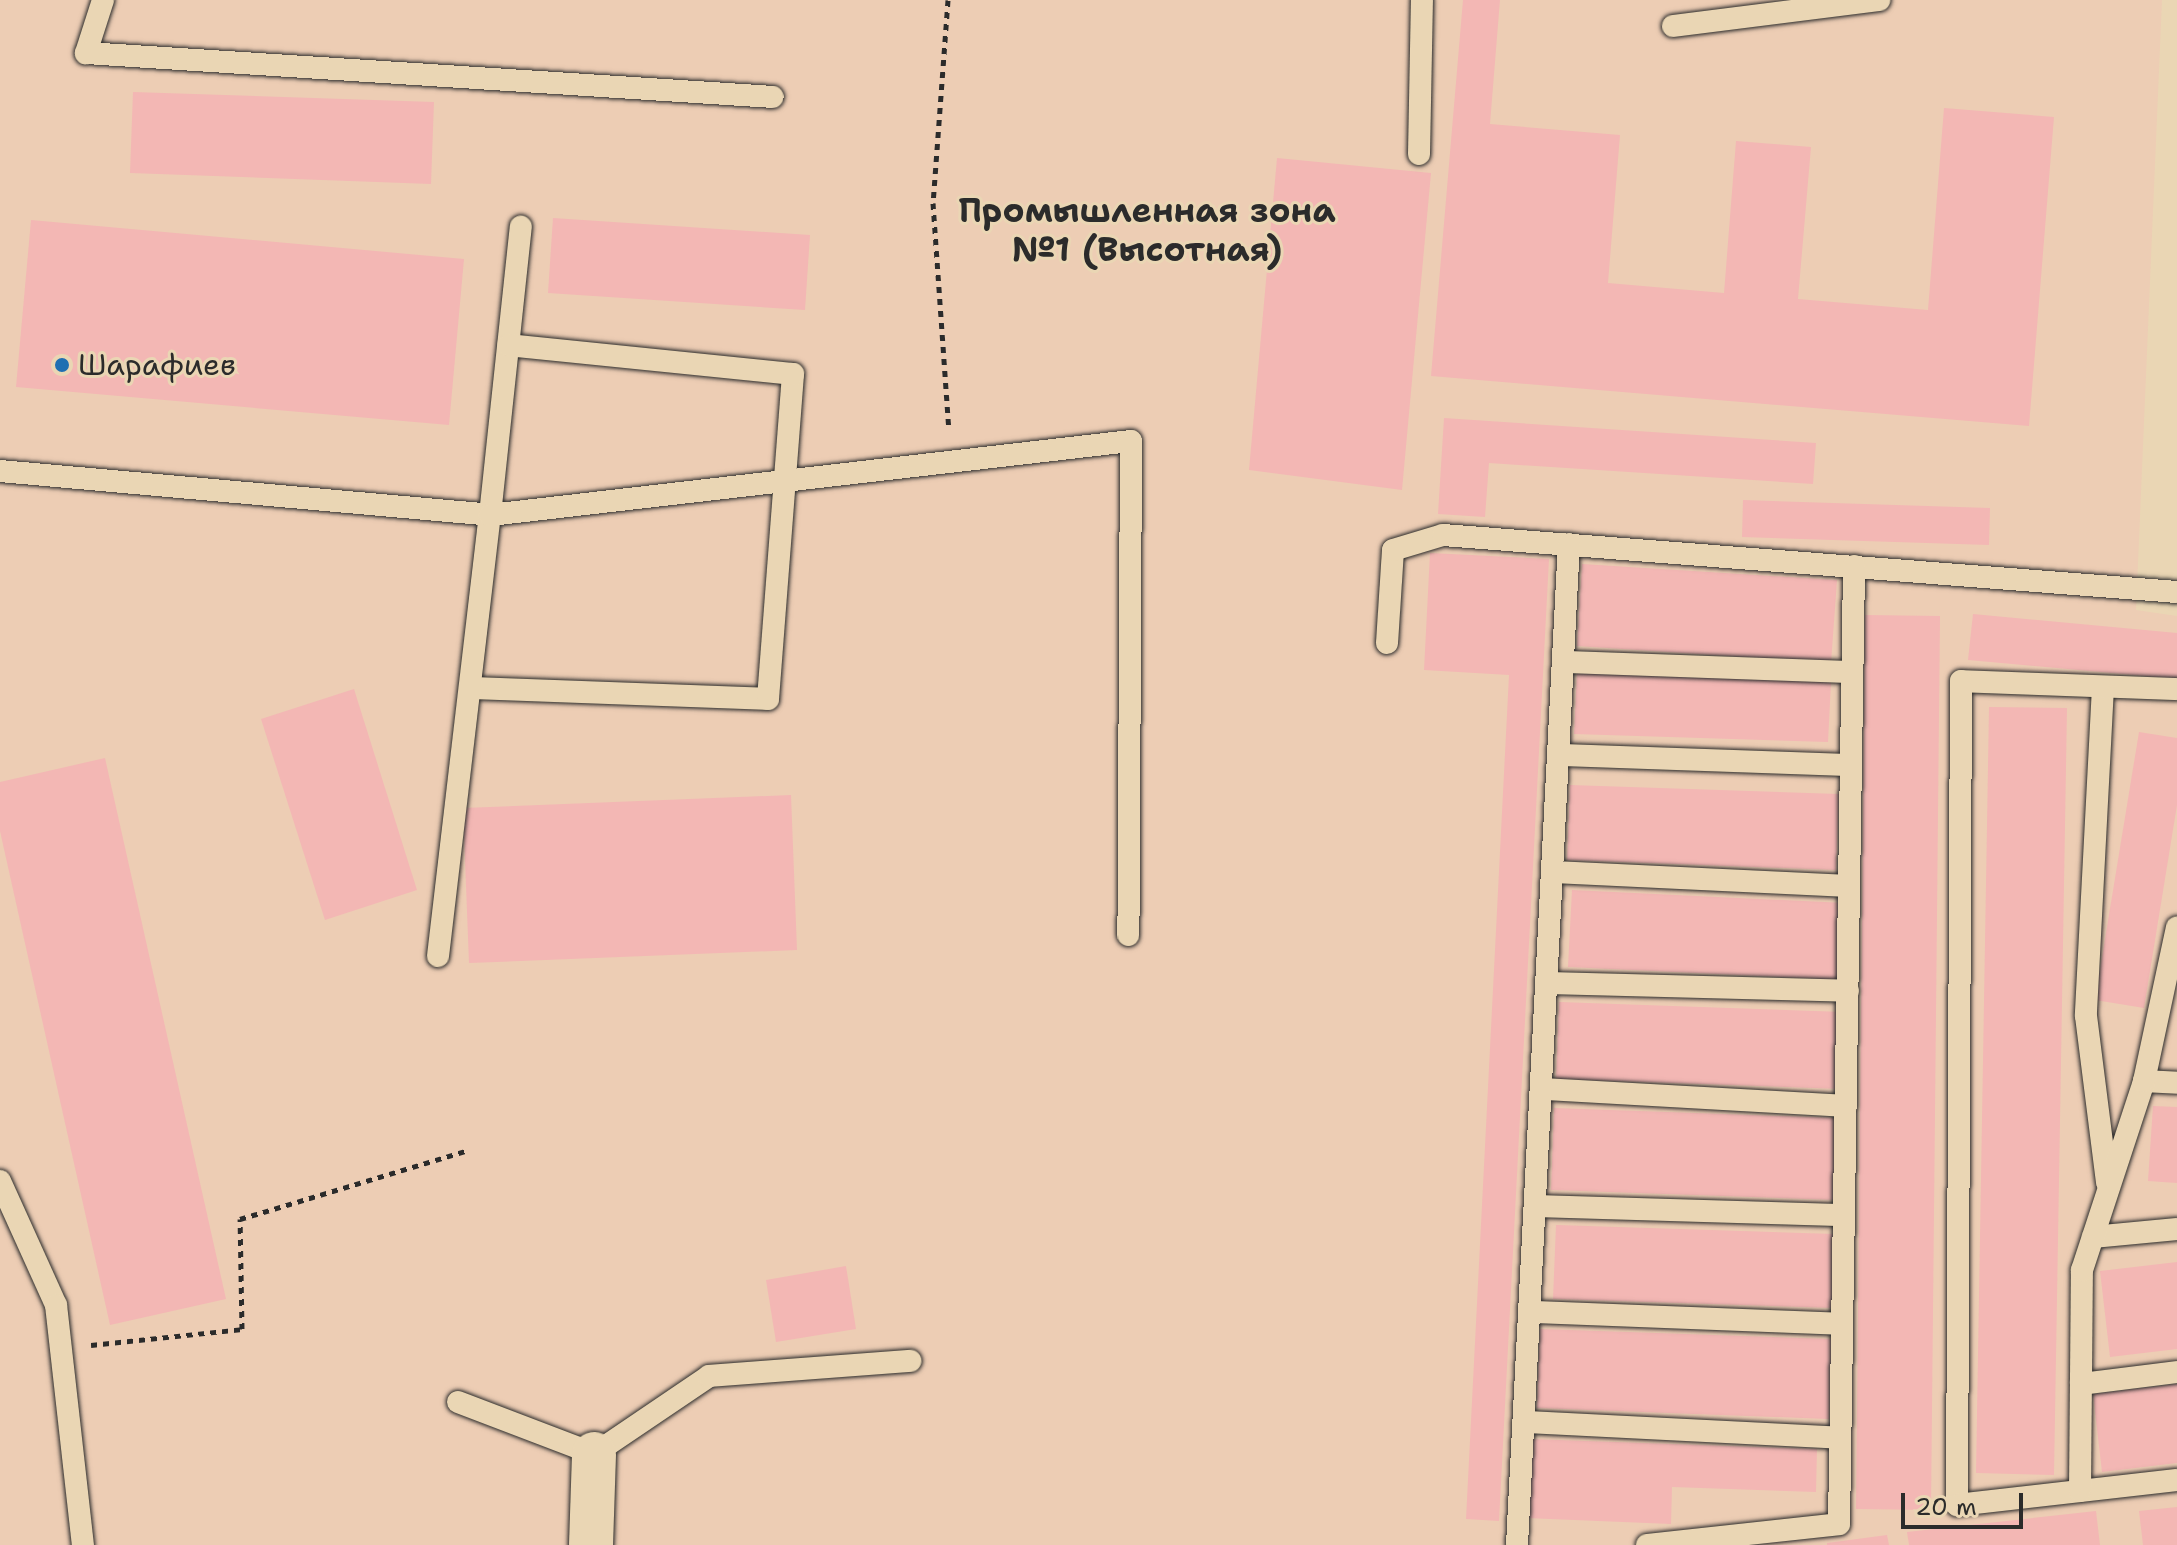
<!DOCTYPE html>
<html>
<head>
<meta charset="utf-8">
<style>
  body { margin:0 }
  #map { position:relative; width:2177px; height:1545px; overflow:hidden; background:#ead6b4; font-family:"Shantell Sans",sans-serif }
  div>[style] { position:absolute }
  .built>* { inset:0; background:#edcdb4 }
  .building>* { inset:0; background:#f3b7b4 }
  .path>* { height:5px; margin-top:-2.5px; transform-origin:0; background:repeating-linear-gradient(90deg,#2b2b2b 0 6px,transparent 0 12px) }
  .roads { filter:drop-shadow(0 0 2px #2b2b2b) drop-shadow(0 0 2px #2b2b2b) }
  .lane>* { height:22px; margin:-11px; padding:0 11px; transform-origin:11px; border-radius:11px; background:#ead6b4 }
  .street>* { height:44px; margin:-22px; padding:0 22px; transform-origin:22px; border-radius:22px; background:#ead6b4 }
  .dots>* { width:22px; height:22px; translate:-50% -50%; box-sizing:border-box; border:4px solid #ead6b4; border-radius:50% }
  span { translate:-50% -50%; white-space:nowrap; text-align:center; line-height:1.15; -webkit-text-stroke:6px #ead6b4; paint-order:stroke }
  .poi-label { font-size:30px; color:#2b2b2b }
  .left { translate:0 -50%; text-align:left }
  .quarter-label { font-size:34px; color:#2b2b2b; font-weight:700 }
  .scale { position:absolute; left:1901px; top:1493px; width:122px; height:36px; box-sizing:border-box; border:4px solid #2b2b2b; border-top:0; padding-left:10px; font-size:24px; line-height:28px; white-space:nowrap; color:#2b2b2b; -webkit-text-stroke:6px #ead6b4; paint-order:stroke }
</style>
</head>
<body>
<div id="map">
  <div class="built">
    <div style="clip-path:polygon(0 0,2162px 0,2136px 610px,2177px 616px,2177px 1545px,0 1545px)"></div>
  </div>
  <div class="building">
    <div style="clip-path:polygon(1463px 0,1500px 0,1490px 124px,1620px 135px,1608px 283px,1724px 293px,1736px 141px,1811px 147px,1798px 299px,1928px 310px,1944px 108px,2054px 117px,2029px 426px,1431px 376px)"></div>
    <div style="clip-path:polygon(133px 92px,434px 102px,431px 184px,130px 173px)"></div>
    <div style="clip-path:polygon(1277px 158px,1431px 173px,1402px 490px,1249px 470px)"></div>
    <div style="clip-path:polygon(553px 218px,810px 235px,805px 310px,548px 293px)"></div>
    <div style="clip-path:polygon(31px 220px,464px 259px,449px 425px,16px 387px)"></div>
    <div style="clip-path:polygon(1444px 418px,1816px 443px,1813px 484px,1489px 463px,1485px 517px,1438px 514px)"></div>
    <div style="clip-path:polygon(1743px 500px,1990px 508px,1989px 545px,1742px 537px)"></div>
    <div style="clip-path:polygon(1430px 553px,1549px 559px,1499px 1521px,1466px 1519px,1509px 675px,1424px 670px)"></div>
    <div style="clip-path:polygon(1582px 564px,1837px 580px,1831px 663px,1577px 646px)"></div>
    <div style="clip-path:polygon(1973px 614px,2177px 633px,2177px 679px,1968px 660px)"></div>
    <div style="clip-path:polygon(1865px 615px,1940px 616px,1931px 1510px,1856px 1509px)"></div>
    <div style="clip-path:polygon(1577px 672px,1831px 682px,1828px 742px,1574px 734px)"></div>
    <div style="clip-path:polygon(354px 689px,417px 890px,325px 920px,261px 719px)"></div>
    <div style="clip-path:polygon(1989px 707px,2067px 708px,2054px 1475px,1976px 1473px)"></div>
    <div style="clip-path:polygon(2139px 732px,2177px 738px,2177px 805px,2144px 1008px,2095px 1000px)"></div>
    <div style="clip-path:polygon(105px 758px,226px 1299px,110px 1325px,0 831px,0 782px)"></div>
    <div style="clip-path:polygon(1570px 785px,1839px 794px,1836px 870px,1567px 860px)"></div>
    <div style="clip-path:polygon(791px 795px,797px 950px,469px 963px,463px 808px)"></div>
    <div style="clip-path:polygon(1572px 890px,1845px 903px,1841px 980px,1568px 967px)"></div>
    <div style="clip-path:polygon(1559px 1002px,1844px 1012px,1841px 1089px,1556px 1079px)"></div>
    <div style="clip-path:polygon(2153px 1106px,2177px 1107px,2177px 1183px,2148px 1181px)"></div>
    <div style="clip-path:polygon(1554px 1108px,1839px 1118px,1836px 1200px,1551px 1190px)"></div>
    <div style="clip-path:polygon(1556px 1225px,1835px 1234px,1833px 1308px,1553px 1299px)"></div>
    <div style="clip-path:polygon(2177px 1262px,2177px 1349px,2110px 1357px,2100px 1271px)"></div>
    <div style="clip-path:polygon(846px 1266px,856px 1329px,776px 1342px,766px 1280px)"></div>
    <div style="clip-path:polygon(1540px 1329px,1832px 1339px,1829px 1419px,1537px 1408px)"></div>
    <div style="clip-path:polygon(2177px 1384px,2177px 1463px,2102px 1472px,2093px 1394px)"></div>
    <div style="clip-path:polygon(1529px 1439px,1817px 1449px,1816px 1492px,1672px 1487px,1671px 1524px,1526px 1518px)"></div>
    <div style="clip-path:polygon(2177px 1507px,2177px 1545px,2143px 1545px,2139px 1511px)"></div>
    <div style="clip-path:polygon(2096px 1511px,2100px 1545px,1909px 1545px,1907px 1532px)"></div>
    <div style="clip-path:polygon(1887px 1535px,1889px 1545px,1827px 1545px,1827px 1543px)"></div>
  </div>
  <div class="path">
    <div style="left:948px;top:0;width:204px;rotate:94.2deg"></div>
    <div style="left:933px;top:203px;width:228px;rotate:86deg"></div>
    <div style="left:91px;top:1345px;width:152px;rotate:-6deg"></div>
    <div style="left:242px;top:1329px;width:110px;rotate:-91deg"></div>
    <div style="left:240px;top:1219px;width:235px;rotate:-16.8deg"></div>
  </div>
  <div class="roads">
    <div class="lane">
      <div style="left:103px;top:0;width:56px;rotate:107.8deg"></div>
      <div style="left:86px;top:53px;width:688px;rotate:3.66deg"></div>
      <div style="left:1673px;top:26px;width:208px;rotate:-7.2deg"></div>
      <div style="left:1419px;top:154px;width:154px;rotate:-88.9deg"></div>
      <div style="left:0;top:471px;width:492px;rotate:5.1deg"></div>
      <div style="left:490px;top:515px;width:290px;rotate:-83.9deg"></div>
      <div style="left:1387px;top:643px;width:93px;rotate:-86.3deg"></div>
      <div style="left:1393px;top:550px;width:52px;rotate:-16.7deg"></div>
      <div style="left:1443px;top:535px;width:736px;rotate:4.44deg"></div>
      <div style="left:1564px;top:662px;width:288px;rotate:2deg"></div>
      <div style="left:2103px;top:687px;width:329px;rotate:93deg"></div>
      <div style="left:2086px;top:1016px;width:168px;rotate:82.8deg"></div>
      <div style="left:470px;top:688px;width:298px;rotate:2.1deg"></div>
      <div style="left:768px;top:699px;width:326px;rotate:-85.6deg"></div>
      <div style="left:793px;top:374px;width:286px;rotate:-174.2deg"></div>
      <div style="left:2177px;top:689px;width:216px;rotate:-177.9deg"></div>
      <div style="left:1961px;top:681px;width:824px;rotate:90.28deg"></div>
      <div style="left:1957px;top:1505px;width:221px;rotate:-6.5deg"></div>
      <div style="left:1559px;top:755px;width:292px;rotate:2deg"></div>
      <div style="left:1554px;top:872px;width:295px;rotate:2.7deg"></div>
      <div style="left:438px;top:956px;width:444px;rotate:-83.3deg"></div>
      <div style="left:490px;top:515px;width:645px;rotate:-6.59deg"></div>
      <div style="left:1131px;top:441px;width:494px;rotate:90.3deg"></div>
      <div style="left:1549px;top:983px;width:299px;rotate:1.5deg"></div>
      <div style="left:2144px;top:1081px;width:33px;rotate:3deg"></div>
      <div style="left:1544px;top:1089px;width:302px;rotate:3.2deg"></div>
      <div style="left:0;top:1181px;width:136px;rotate:65.7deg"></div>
      <div style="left:56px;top:1305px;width:242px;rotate:83.6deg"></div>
      <div style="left:1538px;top:1206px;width:306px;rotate:1.7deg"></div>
      <div style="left:2093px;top:1237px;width:84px;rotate:-5.4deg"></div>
      <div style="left:1533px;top:1312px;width:309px;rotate:2.2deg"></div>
      <div style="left:2081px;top:1384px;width:97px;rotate:-7.1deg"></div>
      <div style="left:458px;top:1402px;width:146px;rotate:20.9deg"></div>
      <div style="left:594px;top:1454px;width:139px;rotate:-34.1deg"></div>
      <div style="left:709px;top:1376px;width:202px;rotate:-4.3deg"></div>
      <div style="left:1528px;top:1422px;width:312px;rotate:2.9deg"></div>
      <div style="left:2080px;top:1491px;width:221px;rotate:-89.5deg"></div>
      <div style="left:2082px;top:1270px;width:199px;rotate:-71.8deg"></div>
      <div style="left:2144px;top:1081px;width:157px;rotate:-77.9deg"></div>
      <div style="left:1517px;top:1545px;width:1002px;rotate:-87.03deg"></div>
      <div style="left:1647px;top:1545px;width:193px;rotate:-6.2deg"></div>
      <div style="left:1839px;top:1524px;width:958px;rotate:-89.1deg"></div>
    </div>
    <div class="street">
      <div style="left:591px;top:1545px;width:91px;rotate:-88.1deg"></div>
    </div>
  </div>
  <div class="dots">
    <div style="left:62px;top:365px;background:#1f6fb2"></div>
  </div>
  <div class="poi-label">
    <span class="left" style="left:78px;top:365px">Шарафиев</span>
  </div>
  <div class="quarter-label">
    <span style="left:1147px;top:230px">Промышленная зона<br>№1 (Высотная)</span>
  </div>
  <div class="scale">20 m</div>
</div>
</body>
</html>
